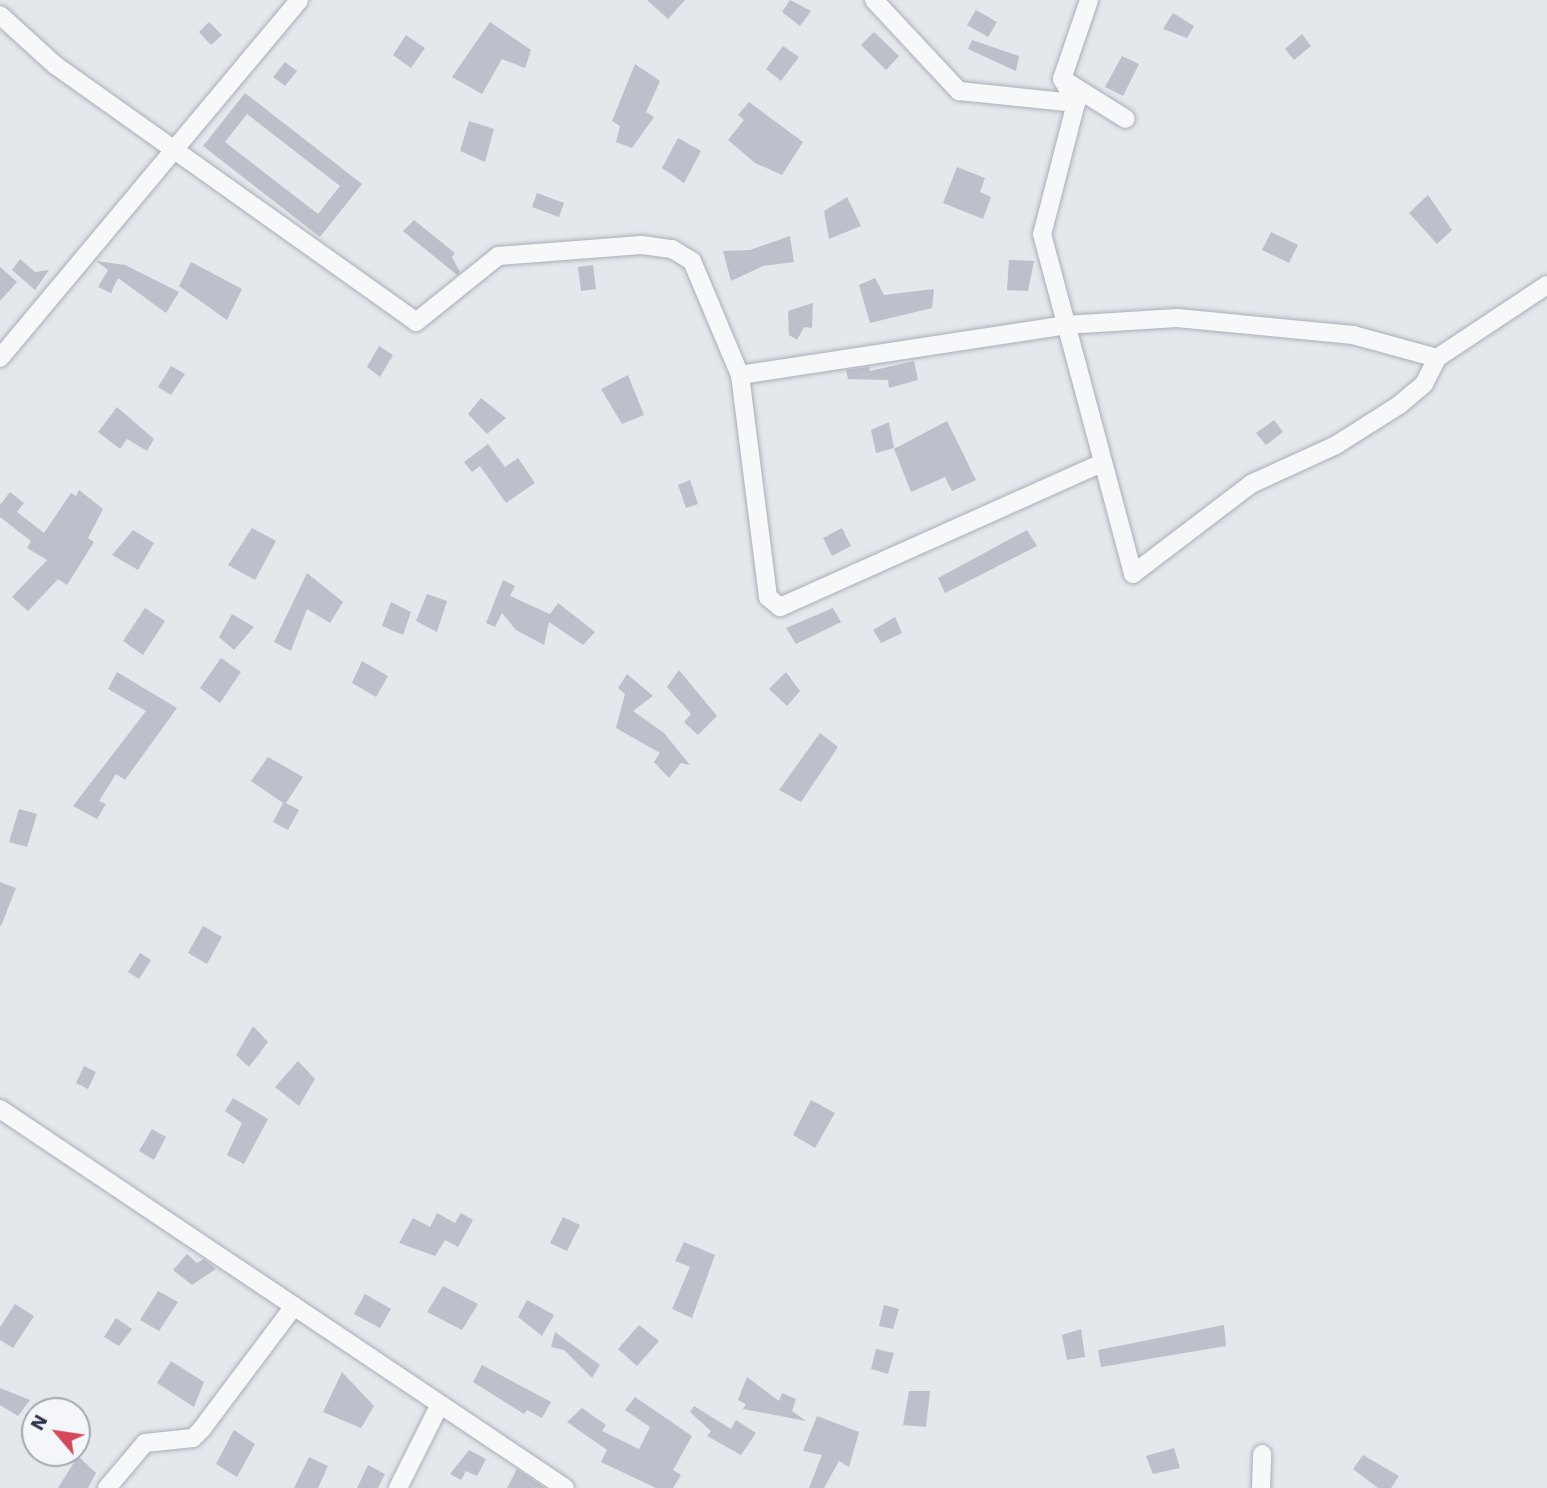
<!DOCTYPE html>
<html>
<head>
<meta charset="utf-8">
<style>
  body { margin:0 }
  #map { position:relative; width:1547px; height:1488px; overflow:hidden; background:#e4e7ec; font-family:"Work Sans",sans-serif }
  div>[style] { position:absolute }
  .building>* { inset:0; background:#bbc0ca }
  .roads { filter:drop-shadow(0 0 2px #a9aeb7) drop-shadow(0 0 2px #a9aeb7) }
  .minor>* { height:18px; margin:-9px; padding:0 9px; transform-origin:9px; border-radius:9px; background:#f7f8fa }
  span { translate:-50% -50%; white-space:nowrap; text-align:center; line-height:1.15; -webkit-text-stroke:7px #f4f6f9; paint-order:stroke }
  .north { position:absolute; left:21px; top:1397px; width:70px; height:70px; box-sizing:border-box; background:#f4f6f9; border:2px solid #a4a8b1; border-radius:50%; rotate:299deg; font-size:19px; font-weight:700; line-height:28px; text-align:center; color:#2b3445 }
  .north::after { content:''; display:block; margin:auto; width:24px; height:32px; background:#d1495b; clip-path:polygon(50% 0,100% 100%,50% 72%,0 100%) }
</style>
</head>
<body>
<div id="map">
  <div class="building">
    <div style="clip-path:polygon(647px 0,685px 0,668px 19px)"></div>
    <div style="clip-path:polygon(790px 0,811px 11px,800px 26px,782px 12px)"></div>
    <div style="clip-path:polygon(976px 10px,997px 22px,988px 37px,967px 25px)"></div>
    <div style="clip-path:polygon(1173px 13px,1194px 26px,1187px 38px,1163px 29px)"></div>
    <div style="clip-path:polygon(209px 22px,222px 35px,211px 45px,199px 32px)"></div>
    <div style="clip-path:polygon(490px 22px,531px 50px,525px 68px,502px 59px,482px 94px,452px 77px)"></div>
    <div style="clip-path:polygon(874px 32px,899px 56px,886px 70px,861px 45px)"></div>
    <div style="clip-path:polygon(1302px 34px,1311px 46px,1294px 60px,1285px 49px)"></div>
    <div style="clip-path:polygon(406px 35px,425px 48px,411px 68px,393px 55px)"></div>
    <div style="clip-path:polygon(972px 40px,1019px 56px,1016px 71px,968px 49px)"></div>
    <div style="clip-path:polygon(783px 46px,799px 57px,781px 81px,766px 69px)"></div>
    <div style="clip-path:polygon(1122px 56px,1139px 64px,1123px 96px,1105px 87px)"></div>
    <div style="clip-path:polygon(285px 62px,297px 71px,285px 86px,273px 77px)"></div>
    <div style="clip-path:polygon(635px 64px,660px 81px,646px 112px,654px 117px,632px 148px,616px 142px,620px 126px,612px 121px)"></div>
    <div style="clip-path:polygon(evenodd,245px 93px,362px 184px,320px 237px,203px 146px,245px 93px,247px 114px,340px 186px,318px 214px,225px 142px,247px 114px)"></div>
    <div style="clip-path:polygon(749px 102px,803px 142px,782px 175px,755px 163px,728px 140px,744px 120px,738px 115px)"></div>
    <div style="clip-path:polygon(469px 121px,494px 129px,485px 162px,460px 151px)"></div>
    <div style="clip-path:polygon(678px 138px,701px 151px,684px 183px,662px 168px)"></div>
    <div style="clip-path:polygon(957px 167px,985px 178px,980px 192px,991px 197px,983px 219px,943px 203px)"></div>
    <div style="clip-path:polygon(537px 193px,564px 203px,559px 217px,532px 207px)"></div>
    <div style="clip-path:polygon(1428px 195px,1452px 230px,1437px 244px,1409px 213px)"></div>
    <div style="clip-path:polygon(847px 197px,861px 226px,829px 239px,824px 211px)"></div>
    <div style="clip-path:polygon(414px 220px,455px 253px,452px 257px,460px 272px,457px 275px,403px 231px)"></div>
    <div style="clip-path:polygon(1271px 232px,1298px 245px,1289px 263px,1262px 250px)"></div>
    <div style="clip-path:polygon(790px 236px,794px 262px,763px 266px,731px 281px,723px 251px,750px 250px)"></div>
    <div style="clip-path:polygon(20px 259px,35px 272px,49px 270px,35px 290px,12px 270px)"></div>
    <div style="clip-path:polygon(1009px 260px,1034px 261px,1028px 291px,1007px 290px)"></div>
    <div style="clip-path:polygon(96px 261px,125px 265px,179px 292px,166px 313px,118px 278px,111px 293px,98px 287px,108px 270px)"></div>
    <div style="clip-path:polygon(191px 262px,242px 289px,227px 320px,179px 286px)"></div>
    <div style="clip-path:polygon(593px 265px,596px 289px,581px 291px,578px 267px)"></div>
    <div style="clip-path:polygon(0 267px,17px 282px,0 301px)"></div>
    <div style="clip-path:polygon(875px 278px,884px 295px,934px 289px,932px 308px,870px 323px,859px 285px)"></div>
    <div style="clip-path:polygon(813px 303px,812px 328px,804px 327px,797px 340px,789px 335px,788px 311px)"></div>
    <div style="clip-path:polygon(379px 346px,393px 355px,380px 377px,367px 367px)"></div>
    <div style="clip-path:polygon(914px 361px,918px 380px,889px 388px,888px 380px,848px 379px,846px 370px,869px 367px,870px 371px)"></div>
    <div style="clip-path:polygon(171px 366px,185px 374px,171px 395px,158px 387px)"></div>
    <div style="clip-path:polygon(628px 375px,644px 415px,622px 424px,601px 389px)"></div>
    <div style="clip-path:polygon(481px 398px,506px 418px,487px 434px,468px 414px)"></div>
    <div style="clip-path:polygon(117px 407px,154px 439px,147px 451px,127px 439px,120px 449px,98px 432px)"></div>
    <div style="clip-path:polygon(1274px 420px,1283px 432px,1266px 445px,1256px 433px)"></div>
    <div style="clip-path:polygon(947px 421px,976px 480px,952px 491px,945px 477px,911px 492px,894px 449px)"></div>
    <div style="clip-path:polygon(889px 422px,894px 448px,876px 453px,871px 430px)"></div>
    <div style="clip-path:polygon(488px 444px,505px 467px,518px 458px,535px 483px,506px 503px,480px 466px,472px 472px,464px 462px)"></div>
    <div style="clip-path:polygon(690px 480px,698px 504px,686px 508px,678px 485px)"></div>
    <div style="clip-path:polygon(79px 490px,103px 509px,88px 538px,94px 542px,67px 585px,58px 579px,28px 611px,12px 597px,47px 560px,27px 548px,31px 541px,0 517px,0 505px,10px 492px,24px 503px,17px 512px,44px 533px,71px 493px,76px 496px)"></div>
    <div style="clip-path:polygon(252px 528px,276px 541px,255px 580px,228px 565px)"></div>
    <div style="clip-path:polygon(842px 528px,851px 546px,832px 556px,823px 538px)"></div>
    <div style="clip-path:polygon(133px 530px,154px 543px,138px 570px,112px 555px)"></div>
    <div style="clip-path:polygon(1027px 530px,1037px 546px,945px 593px,938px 578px)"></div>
    <div style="clip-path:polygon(307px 573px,343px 602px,330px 623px,307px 609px,291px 651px,274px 642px)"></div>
    <div style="clip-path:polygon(503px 580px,515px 586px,510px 596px,550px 614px,558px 603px,595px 632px,583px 645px,549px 622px,544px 645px,516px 630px,502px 613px,495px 627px,486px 623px)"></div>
    <div style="clip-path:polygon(427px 594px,447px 601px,437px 632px,416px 621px)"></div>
    <div style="clip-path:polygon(391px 602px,411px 612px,403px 635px,382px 626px)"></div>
    <div style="clip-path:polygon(145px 608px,165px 621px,143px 655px,123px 641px)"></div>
    <div style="clip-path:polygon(833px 608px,841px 622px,796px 644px,786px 628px)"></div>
    <div style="clip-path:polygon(232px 614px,254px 627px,234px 650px,219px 637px)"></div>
    <div style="clip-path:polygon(895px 617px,902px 633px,881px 643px,873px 630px)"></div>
    <div style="clip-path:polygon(221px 658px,241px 672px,220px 703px,200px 688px)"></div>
    <div style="clip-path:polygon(362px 661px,388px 676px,376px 697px,352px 683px)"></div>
    <div style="clip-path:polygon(679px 670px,717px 716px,698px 735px,684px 722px,691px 714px,667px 687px)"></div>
    <div style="clip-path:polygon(117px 672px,177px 708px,125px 780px,116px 774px,99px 801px,106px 804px,97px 819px,73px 806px,146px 711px,108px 689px)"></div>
    <div style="clip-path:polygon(786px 672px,800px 691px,787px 706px,769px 689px)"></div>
    <div style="clip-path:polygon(627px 674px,653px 696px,633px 711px,664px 733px,690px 765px,681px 763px,669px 778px,654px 762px,660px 753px,616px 728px,625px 694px,618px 688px)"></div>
    <div style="clip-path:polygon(820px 733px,838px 747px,801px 802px,779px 790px)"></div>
    <div style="clip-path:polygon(268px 757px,303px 777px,286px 803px,299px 810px,288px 830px,273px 822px,283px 803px,251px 781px)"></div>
    <div style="clip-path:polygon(19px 809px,37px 814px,27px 847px,9px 842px)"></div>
    <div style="clip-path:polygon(0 882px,16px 888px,1px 926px,0 925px)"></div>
    <div style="clip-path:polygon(203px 926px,222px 937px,207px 964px,188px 953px)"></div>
    <div style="clip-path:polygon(140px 953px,151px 960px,139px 979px,128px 972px)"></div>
    <div style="clip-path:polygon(253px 1026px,268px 1042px,249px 1067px,236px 1055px)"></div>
    <div style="clip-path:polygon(298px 1061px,315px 1079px,299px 1106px,275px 1087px)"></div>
    <div style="clip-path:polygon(84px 1066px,96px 1072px,88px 1089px,76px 1083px)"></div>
    <div style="clip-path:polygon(233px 1098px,268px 1119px,244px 1164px,227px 1155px,242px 1123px,225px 1111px)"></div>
    <div style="clip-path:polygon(811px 1100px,835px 1113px,815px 1148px,793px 1135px)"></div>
    <div style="clip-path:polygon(152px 1129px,166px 1137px,154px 1160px,139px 1151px)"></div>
    <div style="clip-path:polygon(437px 1213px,455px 1223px,461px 1213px,473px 1220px,458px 1247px,445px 1240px,435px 1256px,399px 1243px,413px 1218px,430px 1227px)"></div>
    <div style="clip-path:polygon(563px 1217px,580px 1225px,567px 1251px,550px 1243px)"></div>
    <div style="clip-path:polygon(684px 1242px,715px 1255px,692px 1318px,672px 1309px,690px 1267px,675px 1261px)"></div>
    <div style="clip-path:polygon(187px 1254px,197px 1263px,204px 1259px,216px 1269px,192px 1285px,173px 1270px)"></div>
    <div style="clip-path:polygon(443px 1286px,478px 1304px,462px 1330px,427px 1312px)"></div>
    <div style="clip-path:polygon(158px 1291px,178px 1302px,159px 1331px,140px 1320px)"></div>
    <div style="clip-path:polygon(365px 1294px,391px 1309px,380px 1328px,354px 1314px)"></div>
    <div style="clip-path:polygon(527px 1300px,554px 1315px,542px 1336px,518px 1317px)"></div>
    <div style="clip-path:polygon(15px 1304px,34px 1316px,13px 1348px,0 1340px,0 1327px)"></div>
    <div style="clip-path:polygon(884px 1305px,899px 1309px,893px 1329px,879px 1326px)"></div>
    <div style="clip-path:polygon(116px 1318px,132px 1329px,119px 1346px,104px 1337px)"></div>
    <div style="clip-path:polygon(639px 1325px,659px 1341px,637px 1366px,618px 1349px)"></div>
    <div style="clip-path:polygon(1224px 1325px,1226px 1346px,1101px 1367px,1098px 1350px)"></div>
    <div style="clip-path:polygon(1081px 1329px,1085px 1357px,1067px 1360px,1062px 1335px)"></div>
    <div style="clip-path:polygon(555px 1332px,600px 1365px,592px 1378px,564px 1350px,551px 1347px)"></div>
    <div style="clip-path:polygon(876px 1349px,894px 1353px,888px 1374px,871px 1369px)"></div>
    <div style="clip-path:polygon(171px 1361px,204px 1382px,194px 1407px,157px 1383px)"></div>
    <div style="clip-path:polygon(482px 1365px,551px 1402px,542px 1418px,527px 1410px,524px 1414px,473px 1382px)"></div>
    <div style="clip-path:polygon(342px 1372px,374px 1406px,361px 1428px,323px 1412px)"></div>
    <div style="clip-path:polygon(747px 1377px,779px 1401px,782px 1393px,796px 1399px,792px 1411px,806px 1421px,743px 1409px,746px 1404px,738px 1400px)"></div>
    <div style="clip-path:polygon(0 1388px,30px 1400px,18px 1416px,0 1405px)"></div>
    <div style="clip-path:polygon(909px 1391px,930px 1391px,926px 1427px,903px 1425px)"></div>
    <div style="clip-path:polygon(635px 1397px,692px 1436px,673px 1470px,681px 1475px,673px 1488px,656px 1488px,601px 1462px,607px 1450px,567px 1422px,582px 1408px,606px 1425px,602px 1431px,639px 1449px,650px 1427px,625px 1410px)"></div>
    <div style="clip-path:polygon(694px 1406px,731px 1429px,736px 1420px,756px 1433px,741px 1455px,707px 1436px,711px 1431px,690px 1412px)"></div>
    <div style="clip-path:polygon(817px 1416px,859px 1432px,849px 1467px,839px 1461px,824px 1488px,809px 1488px,822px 1455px,803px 1451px)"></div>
    <div style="clip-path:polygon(234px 1430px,255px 1444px,237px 1477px,216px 1464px)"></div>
    <div style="clip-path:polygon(1174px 1448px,1180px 1468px,1153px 1474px,1146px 1456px)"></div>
    <div style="clip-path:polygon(469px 1450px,486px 1459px,477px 1476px,466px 1471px,461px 1480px,450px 1474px)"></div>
    <div style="clip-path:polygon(1363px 1455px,1399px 1476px,1391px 1488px,1378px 1488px,1353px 1469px)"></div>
    <div style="clip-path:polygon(78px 1456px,96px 1473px,88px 1488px,58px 1488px)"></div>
    <div style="clip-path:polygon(309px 1457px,328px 1466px,318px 1488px,294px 1488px)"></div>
    <div style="clip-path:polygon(368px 1465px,385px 1474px,378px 1488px,357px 1488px)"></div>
    <div style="clip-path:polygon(517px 1469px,545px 1488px,507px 1488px)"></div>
  </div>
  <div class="roads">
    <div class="minor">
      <div style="left:874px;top:0;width:125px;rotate:47deg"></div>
      <div style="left:959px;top:91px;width:118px;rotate:5.9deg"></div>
      <div style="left:1076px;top:103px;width:135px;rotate:104.5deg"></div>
      <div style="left:1042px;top:234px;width:352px;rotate:75deg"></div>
      <div style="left:1133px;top:574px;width:148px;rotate:-37.3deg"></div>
      <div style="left:1251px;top:484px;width:94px;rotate:-24.6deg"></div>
      <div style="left:1336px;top:445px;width:75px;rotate:-32.4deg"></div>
      <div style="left:1399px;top:405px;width:33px;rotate:-40deg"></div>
      <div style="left:1424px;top:384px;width:29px;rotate:-63deg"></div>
      <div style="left:0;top:15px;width:74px;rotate:42.3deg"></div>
      <div style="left:55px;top:65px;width:443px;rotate:35.4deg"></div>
      <div style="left:416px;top:322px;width:105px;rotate:-38.8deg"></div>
      <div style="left:498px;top:256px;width:144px;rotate:-4.4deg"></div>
      <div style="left:642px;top:245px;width:30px;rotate:8deg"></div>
      <div style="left:672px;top:249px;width:23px;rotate:31deg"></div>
      <div style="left:692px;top:261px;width:124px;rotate:67.2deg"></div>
      <div style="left:740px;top:375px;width:329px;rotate:-8.7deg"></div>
      <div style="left:1065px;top:325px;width:112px;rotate:-3.6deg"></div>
      <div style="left:1177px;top:318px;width:177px;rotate:5.5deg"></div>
      <div style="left:1353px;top:335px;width:87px;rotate:15.3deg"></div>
      <div style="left:1437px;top:358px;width:132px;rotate:-33.6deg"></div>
      <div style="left:1062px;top:79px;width:75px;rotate:32deg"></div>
      <div style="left:1076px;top:103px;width:28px;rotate:-120deg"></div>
      <div style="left:1062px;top:79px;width:83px;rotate:-71.1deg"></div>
      <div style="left:0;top:358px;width:466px;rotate:-50.1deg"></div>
      <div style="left:740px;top:375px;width:224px;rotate:82.8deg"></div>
      <div style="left:768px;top:597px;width:16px;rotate:40deg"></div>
      <div style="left:780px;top:607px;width:350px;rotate:-24.1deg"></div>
      <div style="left:0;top:1109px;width:680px;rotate:33.85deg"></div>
      <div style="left:107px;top:1488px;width:59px;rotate:-49.8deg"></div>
      <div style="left:145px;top:1443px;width:48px;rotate:-5.9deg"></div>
      <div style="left:193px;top:1438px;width:11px;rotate:-45deg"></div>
      <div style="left:201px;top:1430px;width:155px;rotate:-53.1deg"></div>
      <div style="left:398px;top:1488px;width:92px;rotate:-63.4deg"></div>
      <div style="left:1261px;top:1488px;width:34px;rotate:-88deg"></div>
    </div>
  </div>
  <div class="north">N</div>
</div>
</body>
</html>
